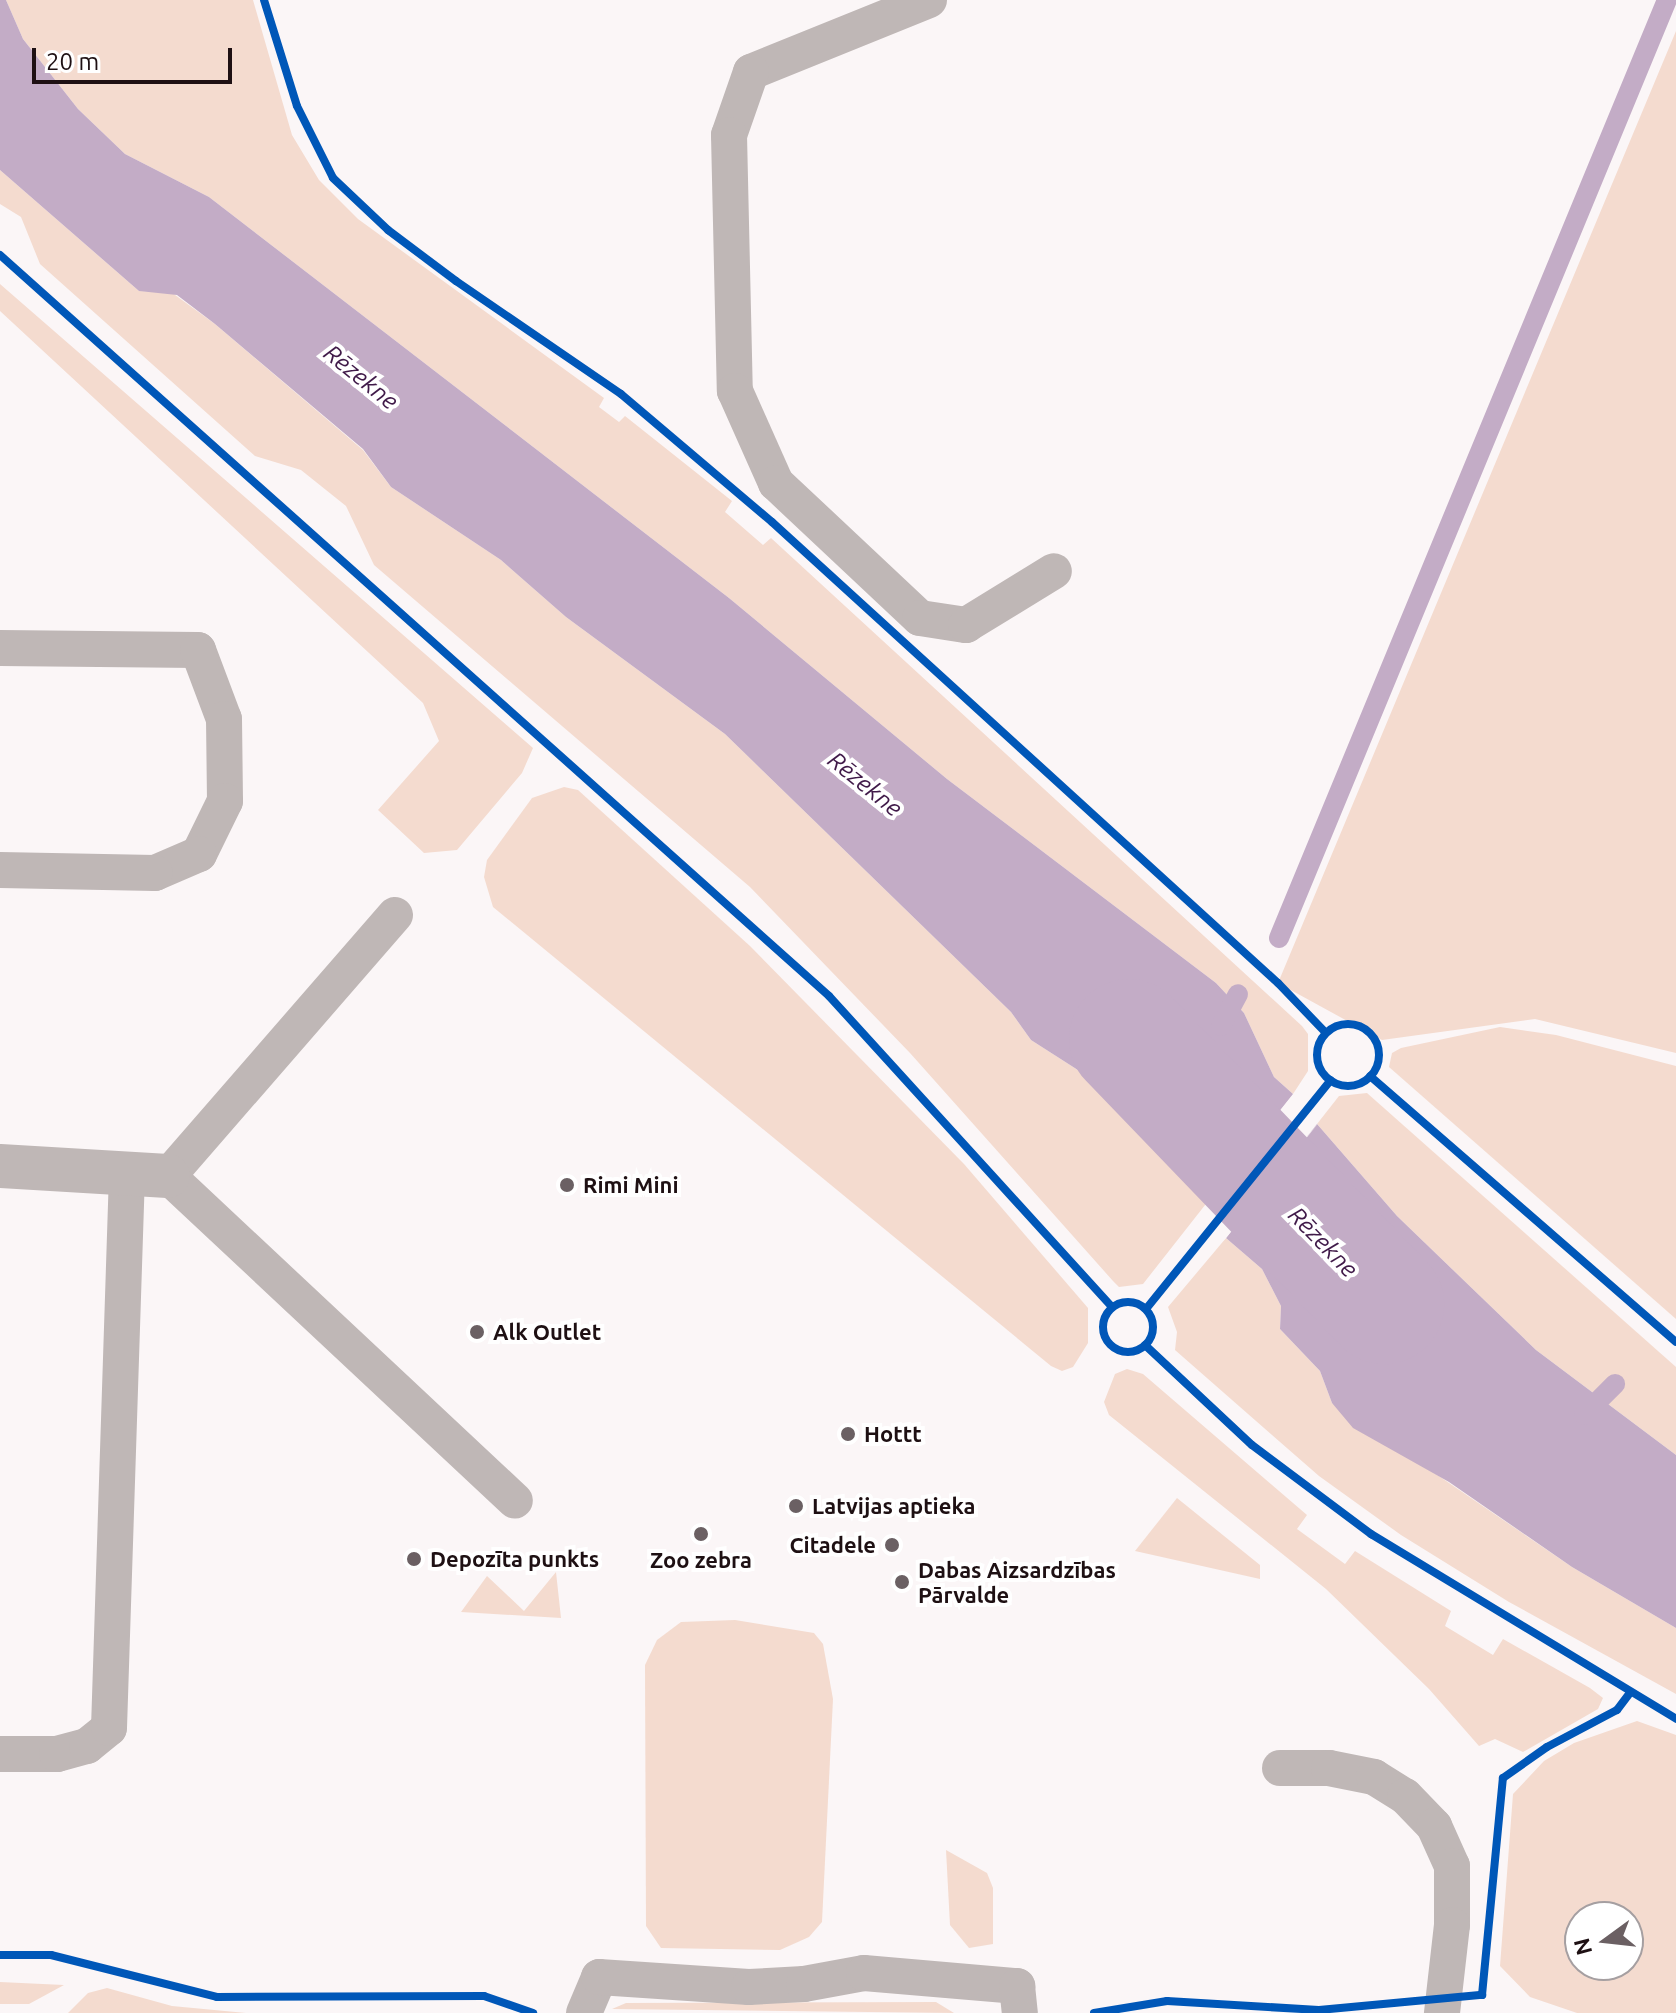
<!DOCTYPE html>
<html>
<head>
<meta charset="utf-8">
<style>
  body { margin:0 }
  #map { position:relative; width:1676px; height:2013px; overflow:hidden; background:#fbf6f7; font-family:Ubuntu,sans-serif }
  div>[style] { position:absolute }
  .green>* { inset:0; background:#f4dbcf }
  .water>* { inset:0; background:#c3acc6 }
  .pier>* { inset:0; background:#fbf6f7 }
  .stream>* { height:20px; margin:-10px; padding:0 10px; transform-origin:10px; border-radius:10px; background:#c3acc6 }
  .river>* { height:120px; margin:-60px; padding:0 60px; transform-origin:60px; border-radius:60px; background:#c3acc6 }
  .lane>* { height:36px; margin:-18px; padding:0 18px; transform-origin:18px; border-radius:18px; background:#bfb7b6 }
  .street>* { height:44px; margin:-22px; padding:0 22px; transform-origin:22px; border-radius:22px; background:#bfb7b6 }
  .cycleway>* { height:8px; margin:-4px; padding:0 4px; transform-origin:4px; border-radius:4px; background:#0057b8 }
  .cycleway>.ring { margin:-4px; padding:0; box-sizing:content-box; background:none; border:8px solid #0057b8; border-radius:50% }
  .dots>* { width:22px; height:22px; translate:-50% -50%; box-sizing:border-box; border:4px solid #fff; border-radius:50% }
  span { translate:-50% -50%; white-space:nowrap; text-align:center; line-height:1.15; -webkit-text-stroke:8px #fff; paint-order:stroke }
  .poi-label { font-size:22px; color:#1e1013; font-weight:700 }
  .left { translate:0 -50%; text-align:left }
  .right { translate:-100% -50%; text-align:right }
  .water-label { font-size:24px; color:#401a49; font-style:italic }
  .north { position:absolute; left:1564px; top:1901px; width:80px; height:80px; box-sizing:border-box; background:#fff; border:2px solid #a59fa1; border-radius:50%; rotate:255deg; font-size:22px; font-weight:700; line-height:32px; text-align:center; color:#1e1013 }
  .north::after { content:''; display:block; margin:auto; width:28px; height:36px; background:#6b6063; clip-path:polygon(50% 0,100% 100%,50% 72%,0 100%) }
  .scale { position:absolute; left:32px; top:48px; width:200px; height:36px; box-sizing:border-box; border:4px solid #1e1013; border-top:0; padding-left:10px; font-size:24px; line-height:28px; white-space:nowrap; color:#1e1013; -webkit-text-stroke:6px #fff; paint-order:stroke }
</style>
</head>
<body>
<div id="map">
  <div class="green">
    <div style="clip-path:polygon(6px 0,253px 0,292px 135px,319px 180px,358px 219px,604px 398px,599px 407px,619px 422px,625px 416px,732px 501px,725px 512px,763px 545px,771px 538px,1302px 1026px,1308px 1034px,1308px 1071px,1293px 1094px,1274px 1077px,1244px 1013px,1216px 983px,947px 779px,729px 598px,209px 197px,125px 154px,78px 109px,23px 39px)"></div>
    <div style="clip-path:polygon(1676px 31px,1676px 1053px,1535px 1019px,1382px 1040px,1278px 983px)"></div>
    <div style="clip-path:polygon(0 170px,139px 291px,171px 292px,215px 324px,363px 450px,391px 487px,501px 560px,566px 617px,725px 734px,1011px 1012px,1031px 1040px,1081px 1072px,1209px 1200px,1143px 1284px,1119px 1287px,1113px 1281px,910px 1053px,750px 887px,374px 565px,346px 506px,301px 470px,255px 456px,40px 264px,21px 217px,0 204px)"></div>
    <div style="clip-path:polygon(0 284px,533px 748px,522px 773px,457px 850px,424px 853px,378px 810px,439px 741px,423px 703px,0 311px)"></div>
    <div style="clip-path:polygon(564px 787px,578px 790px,750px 946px,964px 1164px,1088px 1308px,1088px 1343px,1073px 1367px,1062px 1371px,1051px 1366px,493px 907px,484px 877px,487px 860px,532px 798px)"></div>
    <div style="clip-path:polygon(1500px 1027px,1556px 1035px,1676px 1066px,1676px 1319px,1389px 1067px,1392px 1053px,1401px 1048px)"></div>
    <div style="clip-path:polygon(1367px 1093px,1676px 1367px,1676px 1455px,1536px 1350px,1397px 1216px,1317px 1124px,1339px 1096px)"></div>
    <div style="clip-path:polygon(1226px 1238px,1262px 1269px,1281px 1306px,1280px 1329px,1320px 1371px,1332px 1403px,1572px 1567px,1676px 1628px,1676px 1694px,1509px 1602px,1401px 1535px,1319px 1476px,1175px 1350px,1177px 1332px,1168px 1307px)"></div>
    <div style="clip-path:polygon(1127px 1369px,1143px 1374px,1307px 1515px,1297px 1529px,1345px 1564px,1355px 1551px,1451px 1611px,1445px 1626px,1493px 1655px,1503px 1639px,1590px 1688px,1603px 1698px,1598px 1709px,1523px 1752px,1495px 1739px,1479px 1746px,1429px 1689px,1326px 1589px,1109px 1415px,1104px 1402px,1115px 1374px)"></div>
    <div style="clip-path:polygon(1177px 1498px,1260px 1565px,1260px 1579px,1135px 1551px)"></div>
    <div style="clip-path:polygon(556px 1572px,561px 1618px,461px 1612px,487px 1576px,524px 1611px)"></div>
    <div style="clip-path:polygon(735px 1620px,814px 1633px,823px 1644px,833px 1699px,822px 1922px,809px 1937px,780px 1950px,661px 1948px,646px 1926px,645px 1665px,657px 1640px,681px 1622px)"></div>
    <div style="clip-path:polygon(evenodd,1637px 1721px,1676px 1735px,1676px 2013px,1577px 2013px,1530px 1997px,1500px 1966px,1513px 1794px,1544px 1761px,1574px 1743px,1637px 1721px,1580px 1917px,1628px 1917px,1628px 1965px,1580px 1965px,1580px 1917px)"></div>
    <div style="clip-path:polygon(946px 1850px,987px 1873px,993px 1888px,993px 1944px,969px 1948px,950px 1925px)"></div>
    <div style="clip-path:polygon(0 1982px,64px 1985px,29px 2004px,0 2004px)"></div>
    <div style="clip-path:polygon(107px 1988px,172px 2006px,246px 2013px,68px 2013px,88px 1993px)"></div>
    <div style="clip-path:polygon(936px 2002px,954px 2013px,612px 2009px,626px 2003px)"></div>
  </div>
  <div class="water">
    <div style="clip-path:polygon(0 0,6px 0,23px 39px,78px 109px,125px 154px,209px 197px,729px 598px,947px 779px,1216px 983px,1244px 1013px,1274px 1077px,1293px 1094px,1209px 1200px,1081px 1072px,1031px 1040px,1011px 1012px,725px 734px,566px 617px,501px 560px,391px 487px,363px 449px,215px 324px,177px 295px,139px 291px,0 170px)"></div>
    <div style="clip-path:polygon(1317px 1124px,1397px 1216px,1536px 1350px,1676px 1455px,1676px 1628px,1572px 1567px,1449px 1482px,1353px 1428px,1332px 1403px,1320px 1371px,1280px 1329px,1281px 1306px,1262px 1269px,1226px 1238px)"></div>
  </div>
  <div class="pier">
    <div style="clip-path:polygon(1296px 1091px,1296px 1097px,1206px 1203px)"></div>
    <div style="clip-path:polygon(1320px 1121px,1226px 1238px,1223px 1241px,1223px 1235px)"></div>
  </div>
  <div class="stream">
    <div style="left:1279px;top:938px;width:1015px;rotate:-67.53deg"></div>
    <div style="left:1221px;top:1026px;width:36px;rotate:-62deg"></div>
    <div style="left:1584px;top:1415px;width:44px;rotate:-45deg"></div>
  </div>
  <div class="river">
    <div style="left:1129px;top:1039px;width:368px;rotate:46.1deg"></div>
  </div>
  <div class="lane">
    <div style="left:929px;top:0;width:192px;rotate:158deg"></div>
    <div style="left:751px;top:72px;width:67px;rotate:109.2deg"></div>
    <div style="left:729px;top:135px;width:256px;rotate:88.7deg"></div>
    <div style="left:735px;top:391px;width:101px;rotate:66deg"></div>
    <div style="left:776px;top:483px;width:197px;rotate:43.2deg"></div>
    <div style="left:920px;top:618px;width:47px;rotate:8.7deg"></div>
    <div style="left:966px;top:625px;width:103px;rotate:-31.5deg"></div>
    <div style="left:0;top:648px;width:198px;rotate:0.6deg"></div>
    <div style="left:198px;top:650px;width:74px;rotate:69.4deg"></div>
    <div style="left:224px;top:719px;width:82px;rotate:89.3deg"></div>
    <div style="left:225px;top:801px;width:59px;rotate:116.1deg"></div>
    <div style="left:199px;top:854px;width:48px;rotate:156.6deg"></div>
    <div style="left:155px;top:873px;width:155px;rotate:-178.9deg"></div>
    <div style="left:395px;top:915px;width:346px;rotate:131deg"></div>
    <div style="left:168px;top:1176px;width:475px;rotate:43.1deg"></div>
    <div style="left:0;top:1754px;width:57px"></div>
    <div style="left:57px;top:1754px;width:31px;rotate:-15deg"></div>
    <div style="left:87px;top:1746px;width:28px;rotate:-39deg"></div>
    <div style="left:109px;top:1728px;width:555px;rotate:-88.14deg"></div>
    <div style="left:1280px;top:1768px;width:49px"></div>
    <div style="left:1329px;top:1768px;width:46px;rotate:11.3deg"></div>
    <div style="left:1374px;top:1777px;width:36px;rotate:32deg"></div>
    <div style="left:1405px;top:1796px;width:42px;rotate:46deg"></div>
    <div style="left:1434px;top:1826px;width:44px;rotate:65.8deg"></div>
    <div style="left:1452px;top:1866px;width:59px;rotate:90deg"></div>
    <div style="left:1452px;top:1925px;width:89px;rotate:96.5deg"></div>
    <div style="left:584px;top:2013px;width:39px;rotate:-67deg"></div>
    <div style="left:599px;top:1977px;width:150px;rotate:3.8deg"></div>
    <div style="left:749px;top:1987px;width:55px;rotate:-3.1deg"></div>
    <div style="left:804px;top:1984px;width:61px;rotate:-10.4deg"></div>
    <div style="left:864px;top:1973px;width:154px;rotate:4.9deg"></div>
    <div style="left:1017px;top:1986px;width:27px;rotate:84deg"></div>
  </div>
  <div class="street">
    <div style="left:0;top:1166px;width:168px;rotate:3.4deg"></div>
  </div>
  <div class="cycleway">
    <div style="left:264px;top:0;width:111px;rotate:72.7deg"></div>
    <div style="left:297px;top:106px;width:80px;rotate:63.4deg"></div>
    <div style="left:333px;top:178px;width:76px;rotate:43.4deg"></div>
    <div style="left:388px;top:230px;width:85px;rotate:36.9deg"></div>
    <div style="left:456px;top:281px;width:200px;rotate:34.4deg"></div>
    <div style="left:621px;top:394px;width:198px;rotate:40.3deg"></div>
    <div style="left:772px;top:522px;width:685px;rotate:42.34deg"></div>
    <div style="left:1278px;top:983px;width:69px;rotate:46.2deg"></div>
    <div style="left:0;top:255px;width:1112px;rotate:41.79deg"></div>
    <div style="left:829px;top:996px;width:420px;rotate:47.7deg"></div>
    <div class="ring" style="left:1317px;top:1024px;width:54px;height:54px"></div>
    <div style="left:1370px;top:1076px;width:405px;rotate:41deg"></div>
    <div class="ring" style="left:1103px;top:1302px;width:42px;height:42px"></div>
    <div style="left:1146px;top:1309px;width:294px;rotate:-51.1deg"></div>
    <div style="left:1145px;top:1345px;width:146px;rotate:43.1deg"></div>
    <div style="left:1252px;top:1445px;width:149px;rotate:36.8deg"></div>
    <div style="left:1371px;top:1534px;width:357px;rotate:31.2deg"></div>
    <div style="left:0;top:1955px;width:51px"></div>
    <div style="left:51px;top:1955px;width:171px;rotate:14.2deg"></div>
    <div style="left:217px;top:1997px;width:267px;rotate:-0.2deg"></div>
    <div style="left:484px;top:1996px;width:52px;rotate:19.1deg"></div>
    <div style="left:1094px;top:2013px;width:74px;rotate:-9.3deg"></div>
    <div style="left:1167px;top:2001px;width:152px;rotate:3.4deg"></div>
    <div style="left:1319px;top:2010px;width:164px;rotate:-5.3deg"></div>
    <div style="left:1482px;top:1995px;width:218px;rotate:-84.5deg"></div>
    <div style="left:1503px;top:1778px;width:54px;rotate:-35.2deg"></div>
    <div style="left:1547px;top:1747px;width:79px;rotate:-27.9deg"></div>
    <div style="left:1617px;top:1710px;width:21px;rotate:-53deg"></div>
  </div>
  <div class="dots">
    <div style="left:567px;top:1185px;background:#6b6063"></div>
    <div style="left:477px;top:1332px;background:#6b6063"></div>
    <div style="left:848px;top:1434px;background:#6b6063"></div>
    <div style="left:796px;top:1506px;background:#6b6063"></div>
    <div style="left:701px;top:1534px;background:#6b6063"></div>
    <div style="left:892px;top:1545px;background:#6b6063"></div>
    <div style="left:414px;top:1559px;background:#6b6063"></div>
    <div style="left:902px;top:1582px;background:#6b6063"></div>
  </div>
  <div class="poi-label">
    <span class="left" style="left:583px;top:1185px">Rimi Mini</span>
    <span class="left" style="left:493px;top:1332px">Alk Outlet</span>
    <span class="left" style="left:864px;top:1434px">Hottt</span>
    <span class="left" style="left:812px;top:1506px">Latvijas aptieka</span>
    <span class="right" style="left:876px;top:1545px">Citadele</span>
    <span class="left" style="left:430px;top:1559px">Depozīta punkts</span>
    <span style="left:701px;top:1560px">Zoo zebra</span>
    <span class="left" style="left:918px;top:1582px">Dabas Aizsardzības<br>Pārvalde</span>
  </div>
  <div class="water-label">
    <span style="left:361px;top:377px;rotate:39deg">Rēzekne</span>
    <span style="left:865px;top:784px;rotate:39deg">Rēzekne</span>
    <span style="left:1323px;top:1242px;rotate:46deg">Rēzekne</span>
  </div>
  <div class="north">N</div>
  <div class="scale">20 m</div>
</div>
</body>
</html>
